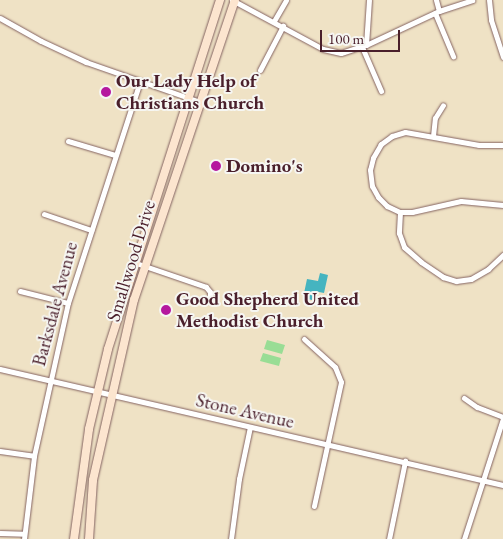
<!DOCTYPE html>
<html>
<head>
<meta charset="utf-8">
<style>
  body { margin:0 }
  #map { position:relative; width:503px; height:539px; overflow:hidden; background:#efe2c5; font-family:"EB Garamond",serif }
  div>[style] { position:absolute }
  .green>* { inset:0; background:#99dd95 }
  .water>* { inset:0; background:#45b4c0 }
  .roads { filter:drop-shadow(0 0 1px #846361) drop-shadow(0 0 1px #846361) }
  .minor>* { height:5px; margin:-2.5px; padding:0 2.5px; transform-origin:2.5px; border-radius:2.5px; background:#fff }
  .secondary>* { height:8px; margin:-4px; padding:0 4px; transform-origin:4px; border-radius:4px; background:#fce5cf }
  .dots>* { width:14px; height:14px; translate:-50% -50%; box-sizing:border-box; border:2px solid #f6f6f2; border-radius:50% }
  span { translate:-50% -50%; white-space:nowrap; text-align:center; line-height:1.15; -webkit-text-stroke:4px #f6f6f2; paint-order:stroke }
  .poi-label { font-size:19px; color:#4a1f2b; font-weight:700 }
  .left { translate:0 -50%; text-align:left }
  .street-label { font-size:19px; color:#4a1f2b }
  .scale { position:absolute; left:320px; top:30px; width:80px; height:22px; box-sizing:border-box; border:2px solid #4a1f2b; border-top:0; padding-left:6px; font-size:15px; line-height:18px; white-space:nowrap; color:#4a1f2b; -webkit-text-stroke:4px #f6f6f2; paint-order:stroke }
</style>
</head>
<body>
<div id="map">
  <div class="green">
    <div style="clip-path:polygon(267px 340px,285px 345px,282px 354px,264px 349px)"></div>
    <div style="clip-path:polygon(263px 353px,281px 358px,279px 366px,260px 361px)"></div>
  </div>
  <div class="water">
    <div style="clip-path:polygon(320px 273px,328px 275px,324px 293px,314px 291px,312px 300px,303px 298px,307px 279px,318px 281px)"></div>
  </div>
  <div class="roads">
    <div class="minor">
      <div style="left:232px;top:0;width:103px;rotate:28.3deg"></div>
      <div style="left:323px;top:49px;width:18px;rotate:13deg"></div>
      <div style="left:341px;top:53px;width:26px;rotate:-18deg"></div>
      <div style="left:366px;top:45px;width:81px;rotate:-25deg"></div>
      <div style="left:439px;top:11px;width:35px;rotate:-18deg"></div>
      <div style="left:436px;top:0;width:11px;rotate:75deg"></div>
      <div style="left:489px;top:0;width:20px;rotate:84deg"></div>
      <div style="left:491px;top:20px;width:39px;rotate:72deg"></div>
      <div style="left:435px;top:13px;width:47px;rotate:67.3deg"></div>
      <div style="left:0;top:18px;width:47px;rotate:29.3deg"></div>
      <div style="left:41px;top:41px;width:50px;rotate:25deg"></div>
      <div style="left:86px;top:62px;width:121px;rotate:19.3deg"></div>
      <div style="left:274px;top:21px;width:24px;rotate:-60deg"></div>
      <div style="left:366px;top:45px;width:45px;rotate:-86.2deg"></div>
      <div style="left:362px;top:47px;width:48px;rotate:66.6deg"></div>
      <div style="left:260px;top:70px;width:50px;rotate:-62.4deg"></div>
      <div style="left:433px;top:136px;width:18px;rotate:-84deg"></div>
      <div style="left:435px;top:118px;width:15px;rotate:-58deg"></div>
      <div style="left:68px;top:141px;width:49px;rotate:16.6deg"></div>
      <div style="left:503px;top:145px;width:24px;rotate:180deg"></div>
      <div style="left:479px;top:145px;width:75px;rotate:-170deg"></div>
      <div style="left:405px;top:132px;width:14px;rotate:163deg"></div>
      <div style="left:392px;top:136px;width:14px;rotate:144deg"></div>
      <div style="left:381px;top:144px;width:16px;rotate:120deg"></div>
      <div style="left:373px;top:158px;width:12px;rotate:104deg"></div>
      <div style="left:370px;top:170px;width:16px;rotate:83deg"></div>
      <div style="left:372px;top:186px;width:13px;rotate:61deg"></div>
      <div style="left:378px;top:197px;width:13px;rotate:45deg"></div>
      <div style="left:387px;top:206px;width:14px;rotate:25deg"></div>
      <div style="left:400px;top:212px;width:12px"></div>
      <div style="left:412px;top:212px;width:50px;rotate:-12.7deg"></div>
      <div style="left:461px;top:201px;width:42px;rotate:5.4deg"></div>
      <div style="left:400px;top:212px;width:21px;rotate:93deg"></div>
      <div style="left:399px;top:233px;width:15px;rotate:70deg"></div>
      <div style="left:404px;top:247px;width:23px;rotate:41deg"></div>
      <div style="left:421px;top:262px;width:27px;rotate:34deg"></div>
      <div style="left:443px;top:277px;width:14px;rotate:17deg"></div>
      <div style="left:456px;top:281px;width:15px;rotate:-8deg"></div>
      <div style="left:471px;top:279px;width:20px;rotate:-30deg"></div>
      <div style="left:488px;top:269px;width:21px;rotate:-43deg"></div>
      <div style="left:44px;top:214px;width:50px;rotate:18.8deg"></div>
      <div style="left:136px;top:263px;width:74px;rotate:18.9deg"></div>
      <div style="left:206px;top:287px;width:6px;rotate:51deg"></div>
      <div style="left:210px;top:292px;width:9px;rotate:90deg"></div>
      <div style="left:20px;top:291px;width:49px;rotate:14deg"></div>
      <div style="left:304px;top:339px;width:42px;rotate:42.1deg"></div>
      <div style="left:335px;top:367px;width:16px;rotate:68deg"></div>
      <div style="left:341px;top:382px;width:127px;rotate:102.3deg"></div>
      <div style="left:0;top:369px;width:516px;rotate:12.99deg"></div>
      <div style="left:464px;top:398px;width:16px;rotate:35deg"></div>
      <div style="left:477px;top:407px;width:28px;rotate:21deg"></div>
      <div style="left:0;top:451px;width:34px;rotate:8deg"></div>
      <div style="left:0;top:533px;width:24px;rotate:2deg"></div>
      <div style="left:24px;top:539px;width:84px;rotate:-83.1deg"></div>
      <div style="left:34px;top:456px;width:157px;rotate:-77.5deg"></div>
      <div style="left:68px;top:303px;width:232px;rotate:-72deg"></div>
      <div style="left:231px;top:539px;width:61px;rotate:-82.4deg"></div>
      <div style="left:239px;top:479px;width:53px;rotate:-78.1deg"></div>
      <div style="left:389px;top:539px;width:80px;rotate:-78.4deg"></div>
      <div style="left:464px;top:539px;width:127px;rotate:-72.1deg"></div>
    </div>
    <div class="secondary">
      <div style="left:74px;top:539px;width:111px;rotate:-82.2deg"></div>
      <div style="left:89px;top:429px;width:82px;rotate:-76.6deg"></div>
      <div style="left:108px;top:349px;width:367px;rotate:-72.2deg"></div>
      <div style="left:89px;top:539px;width:59px;rotate:-86.1deg"></div>
      <div style="left:93px;top:480px;width:185px;rotate:-77.2deg"></div>
      <div style="left:134px;top:300px;width:317px;rotate:-71.4deg"></div>
    </div>
  </div>
  <div class="dots">
    <div style="left:106px;top:92px;background:#b5179e"></div>
    <div style="left:216px;top:166px;background:#b5179e"></div>
    <div style="left:166px;top:310px;background:#b5179e"></div>
  </div>
  <div class="poi-label">
    <span class="left" style="left:116px;top:92px">Our Lady Help of<br>Christians Church</span>
    <span class="left" style="left:226px;top:166px">Domino's</span>
    <span class="left" style="left:176px;top:310px">Good Shepherd United<br>Methodist Church</span>
  </div>
  <div class="street-label">
    <span style="left:131px;top:261px;rotate:-73deg">Smallwood Drive</span>
    <span style="left:55px;top:304px;rotate:-75deg">Barksdale Avenue</span>
    <span style="left:245px;top:411px;rotate:13deg">Stone Avenue</span>
  </div>
  <div class="scale">100 m</div>
</div>
</body>
</html>
